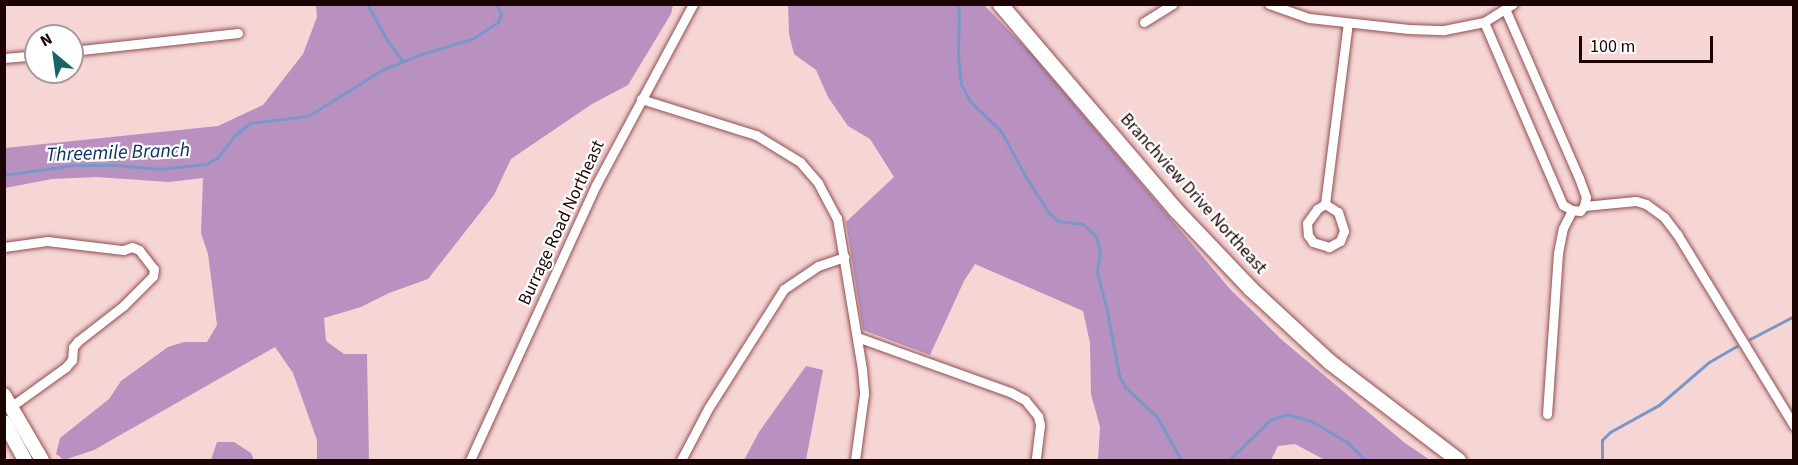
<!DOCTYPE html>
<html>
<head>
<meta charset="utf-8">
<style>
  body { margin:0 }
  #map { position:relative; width:1798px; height:465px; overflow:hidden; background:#f6d5d5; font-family:"Source Sans 3",sans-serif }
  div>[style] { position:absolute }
  .forest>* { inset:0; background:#b891c1 }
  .stream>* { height:3px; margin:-1.5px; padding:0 1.5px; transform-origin:1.5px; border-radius:1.5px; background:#7997c8 }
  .roads { filter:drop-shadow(0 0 2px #924e4f) drop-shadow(0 0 2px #924e4f) }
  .minor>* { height:9px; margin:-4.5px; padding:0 4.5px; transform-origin:4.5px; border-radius:4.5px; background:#fff }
  .secondary>* { height:14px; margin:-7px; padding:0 7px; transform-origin:7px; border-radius:7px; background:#fff }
  .primary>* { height:15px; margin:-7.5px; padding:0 7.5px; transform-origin:7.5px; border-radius:7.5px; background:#fff }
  span { translate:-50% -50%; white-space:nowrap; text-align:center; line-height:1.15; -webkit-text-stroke:4.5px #fff; paint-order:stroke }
  .street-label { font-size:18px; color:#1c0405 }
  .water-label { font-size:20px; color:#0a2f6a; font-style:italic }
  .frame { position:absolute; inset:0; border:6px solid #1c0405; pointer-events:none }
  .north { position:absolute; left:24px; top:24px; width:60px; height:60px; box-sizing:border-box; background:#fff; border:2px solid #a49b9b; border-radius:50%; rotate:331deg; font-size:16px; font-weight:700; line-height:24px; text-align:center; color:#1c0405 }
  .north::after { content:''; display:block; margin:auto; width:21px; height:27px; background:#156468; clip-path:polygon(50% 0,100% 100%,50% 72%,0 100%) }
  .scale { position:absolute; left:1579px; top:36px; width:134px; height:27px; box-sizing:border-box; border:3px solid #1c0405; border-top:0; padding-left:8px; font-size:18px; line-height:21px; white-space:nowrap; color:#1c0405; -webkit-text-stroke:4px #fff; paint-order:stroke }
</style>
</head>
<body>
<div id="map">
  <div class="forest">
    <div style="clip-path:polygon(316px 5px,673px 5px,671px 14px,628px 85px,592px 104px,511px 159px,494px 195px,428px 279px,389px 293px,361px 307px,324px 318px,326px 341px,344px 354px,367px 354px,369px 460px,317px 460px,317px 440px,293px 373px,275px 347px,94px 450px,64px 460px,56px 454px,60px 438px,109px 399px,121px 381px,168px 347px,184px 342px,207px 342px,217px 325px,208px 254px,201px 233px,203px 178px,169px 182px,96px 177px,52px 179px,5px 188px,5px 148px,218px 126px,263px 105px,303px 54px,317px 17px)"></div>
    <div style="clip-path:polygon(788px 5px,984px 5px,1030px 52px,1230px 289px,1282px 340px,1405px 443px,1430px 460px,1325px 460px,1295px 444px,1278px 446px,1271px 460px,1098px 460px,1100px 427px,1091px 394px,1090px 343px,1083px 311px,975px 264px,964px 281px,930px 355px,863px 330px,846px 222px,894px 177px,870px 139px,848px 126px,828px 97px,816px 70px,794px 54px,789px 34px)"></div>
    <div style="clip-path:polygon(806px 366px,823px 370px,806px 460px,744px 460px,759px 432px)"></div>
    <div style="clip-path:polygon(217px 442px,234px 442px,251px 453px,254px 460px,211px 460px)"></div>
  </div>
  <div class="stream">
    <div style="left:367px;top:4px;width:41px;rotate:60.9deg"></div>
    <div style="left:387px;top:40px;width:26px;rotate:53deg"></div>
    <div style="left:957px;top:4px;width:7px;rotate:74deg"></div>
    <div style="left:959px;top:11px;width:45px;rotate:91.3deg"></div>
    <div style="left:958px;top:56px;width:28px;rotate:84deg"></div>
    <div style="left:961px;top:84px;width:19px;rotate:62deg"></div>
    <div style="left:970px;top:101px;width:43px;rotate:44.1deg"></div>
    <div style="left:1001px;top:131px;width:55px;rotate:61.6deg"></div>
    <div style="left:1027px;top:179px;width:40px;rotate:57.1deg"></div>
    <div style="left:1049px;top:213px;width:12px;rotate:42deg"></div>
    <div style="left:1058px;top:221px;width:25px;rotate:7deg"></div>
    <div style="left:1083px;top:224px;width:18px;rotate:43deg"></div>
    <div style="left:1096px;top:236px;width:16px;rotate:76deg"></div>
    <div style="left:1100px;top:252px;width:20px;rotate:99deg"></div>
    <div style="left:1097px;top:272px;width:40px;rotate:75.6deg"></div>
    <div style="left:1107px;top:311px;width:65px;rotate:79.4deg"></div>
    <div style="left:1119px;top:375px;width:13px;rotate:63deg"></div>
    <div style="left:1125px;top:387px;width:44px;rotate:43.2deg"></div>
    <div style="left:1157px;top:417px;width:49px;rotate:60.8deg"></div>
    <div style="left:4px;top:175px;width:71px;rotate:-8.1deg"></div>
    <div style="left:74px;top:165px;width:41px"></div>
    <div style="left:115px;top:165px;width:45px;rotate:5.1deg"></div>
    <div style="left:160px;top:169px;width:46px;rotate:-6.2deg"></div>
    <div style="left:206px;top:164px;width:13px;rotate:-29deg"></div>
    <div style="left:217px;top:158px;width:28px;rotate:-52deg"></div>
    <div style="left:234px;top:136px;width:21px;rotate:-39deg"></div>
    <div style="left:250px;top:123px;width:58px;rotate:-6.9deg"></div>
    <div style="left:308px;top:116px;width:87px;rotate:-31.9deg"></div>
    <div style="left:382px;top:70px;width:42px;rotate:-22.3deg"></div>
    <div style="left:421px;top:54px;width:53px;rotate:-16.4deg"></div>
    <div style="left:472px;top:39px;width:31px;rotate:-33deg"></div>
    <div style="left:498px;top:22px;width:9px;rotate:-69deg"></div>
    <div style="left:501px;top:14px;width:11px;rotate:-112deg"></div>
    <div style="left:1750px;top:339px;width:50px;rotate:-27.6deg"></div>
    <div style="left:1229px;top:460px;width:57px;rotate:-44.3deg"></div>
    <div style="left:1270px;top:420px;width:18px;rotate:-19deg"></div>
    <div style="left:1287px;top:414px;width:25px;rotate:16deg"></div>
    <div style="left:1311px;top:421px;width:42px;rotate:30.3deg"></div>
    <div style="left:1347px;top:442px;width:25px;rotate:45deg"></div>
    <div style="left:1602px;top:460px;width:20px;rotate:-90deg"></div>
    <div style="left:1602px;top:440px;width:11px;rotate:-45deg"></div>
    <div style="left:1610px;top:432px;width:56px;rotate:-28.9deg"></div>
    <div style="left:1659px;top:405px;width:66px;rotate:-40.7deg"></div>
    <div style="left:1709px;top:362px;width:32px;rotate:-30deg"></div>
  </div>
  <div class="roads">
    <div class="minor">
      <div style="left:1269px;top:4px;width:42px;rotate:19.3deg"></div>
      <div style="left:1309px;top:18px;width:100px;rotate:6.3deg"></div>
      <div style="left:1408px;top:29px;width:36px;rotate:2deg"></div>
      <div style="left:1444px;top:30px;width:41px;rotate:-11.3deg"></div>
      <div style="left:1484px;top:22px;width:34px;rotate:-32deg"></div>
      <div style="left:1506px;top:11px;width:182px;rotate:66.4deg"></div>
      <div style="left:1579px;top:178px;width:20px;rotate:70deg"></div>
      <div style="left:1586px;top:197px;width:9px;rotate:103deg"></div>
      <div style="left:1144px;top:22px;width:34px;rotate:-32deg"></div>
      <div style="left:1484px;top:22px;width:199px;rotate:66.7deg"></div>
      <div style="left:1563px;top:205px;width:10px;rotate:29deg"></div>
      <div style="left:1572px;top:210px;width:8px;rotate:7deg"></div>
      <div style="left:1580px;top:211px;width:6px;rotate:-51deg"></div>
      <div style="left:1584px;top:206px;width:52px;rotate:-5.5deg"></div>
      <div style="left:1636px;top:201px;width:10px;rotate:17deg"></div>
      <div style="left:1646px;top:204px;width:22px;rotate:36deg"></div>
      <div style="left:1664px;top:217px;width:21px;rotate:53deg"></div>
      <div style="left:1677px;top:234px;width:225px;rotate:58.6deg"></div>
      <div style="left:72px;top:51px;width:167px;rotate:-6.2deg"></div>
      <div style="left:4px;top:58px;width:32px;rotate:-5deg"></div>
      <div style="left:641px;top:99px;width:121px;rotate:17.4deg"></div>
      <div style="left:756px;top:135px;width:52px;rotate:31.5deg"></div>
      <div style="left:800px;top:162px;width:28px;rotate:49deg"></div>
      <div style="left:818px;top:183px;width:40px;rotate:62deg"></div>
      <div style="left:837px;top:218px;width:153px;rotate:80.6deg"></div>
      <div style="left:862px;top:369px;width:25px;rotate:85deg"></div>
      <div style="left:864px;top:394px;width:67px;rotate:97.8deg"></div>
      <div style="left:1325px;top:204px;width:15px;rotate:32deg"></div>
      <div style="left:1338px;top:212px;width:20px;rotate:72deg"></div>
      <div style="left:1344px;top:231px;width:11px;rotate:112deg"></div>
      <div style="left:1340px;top:241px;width:13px;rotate:151deg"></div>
      <div style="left:1329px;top:247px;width:17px;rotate:-163deg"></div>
      <div style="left:1313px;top:242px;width:9px;rotate:-126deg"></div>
      <div style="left:1308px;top:235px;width:12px;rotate:-95deg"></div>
      <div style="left:1307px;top:223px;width:17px;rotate:-54deg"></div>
      <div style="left:1317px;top:209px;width:9px;rotate:-32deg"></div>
      <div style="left:1325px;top:204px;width:182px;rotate:-82.8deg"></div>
      <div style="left:4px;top:247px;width:43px;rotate:-7.9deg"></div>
      <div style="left:47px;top:241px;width:77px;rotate:6.8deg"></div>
      <div style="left:123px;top:250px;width:9px;rotate:-18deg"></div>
      <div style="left:132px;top:247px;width:8px;rotate:23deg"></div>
      <div style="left:139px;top:250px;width:24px;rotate:52deg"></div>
      <div style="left:154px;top:269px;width:7px;rotate:98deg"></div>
      <div style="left:153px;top:276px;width:42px;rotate:135deg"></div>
      <div style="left:123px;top:306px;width:57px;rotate:142.1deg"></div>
      <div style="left:78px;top:341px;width:8px;rotate:130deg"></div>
      <div style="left:73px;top:347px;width:13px;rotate:94deg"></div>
      <div style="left:72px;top:360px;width:9px;rotate:131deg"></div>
      <div style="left:66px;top:367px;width:67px;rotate:144.2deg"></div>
      <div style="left:857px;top:337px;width:163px;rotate:19.8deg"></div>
      <div style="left:1010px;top:392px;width:17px;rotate:28deg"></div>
      <div style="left:1025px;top:400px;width:21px;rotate:51deg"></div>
      <div style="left:1038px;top:416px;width:9px;rotate:77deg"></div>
      <div style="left:1040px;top:425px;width:35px;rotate:97deg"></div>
      <div style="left:1547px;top:414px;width:161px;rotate:-86.1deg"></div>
      <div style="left:1558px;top:253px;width:25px;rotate:-79deg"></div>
      <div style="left:1563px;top:228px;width:20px;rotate:-63deg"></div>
      <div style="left:470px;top:460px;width:302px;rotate:-65.4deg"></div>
      <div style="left:596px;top:185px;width:205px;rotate:-61.8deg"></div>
      <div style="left:681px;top:460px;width:60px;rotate:-62.2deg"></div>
      <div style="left:709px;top:407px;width:140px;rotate:-57.6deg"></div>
      <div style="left:784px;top:289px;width:41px;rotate:-34.1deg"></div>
      <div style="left:818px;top:266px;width:28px;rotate:-19deg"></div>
    </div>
    <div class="secondary">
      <div style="left:4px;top:395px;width:75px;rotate:59.7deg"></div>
      <div style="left:4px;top:422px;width:43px;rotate:61.1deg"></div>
    </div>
    <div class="primary">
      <div style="left:1000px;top:4px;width:270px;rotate:49.5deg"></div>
      <div style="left:1175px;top:209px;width:109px;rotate:46.5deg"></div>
      <div style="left:1250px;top:288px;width:109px;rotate:42.8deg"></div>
      <div style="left:1330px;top:362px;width:161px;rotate:37.4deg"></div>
    </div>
  </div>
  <div class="street-label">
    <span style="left:1193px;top:194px;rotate:48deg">Branchview Drive Northeast</span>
    <span style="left:562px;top:223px;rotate:-65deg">Burrage Road Northeast</span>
  </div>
  <div class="water-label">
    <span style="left:118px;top:153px;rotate:-2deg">Threemile Branch</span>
  </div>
  <div class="frame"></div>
  <div class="north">N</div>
  <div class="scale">100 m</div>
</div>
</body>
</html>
